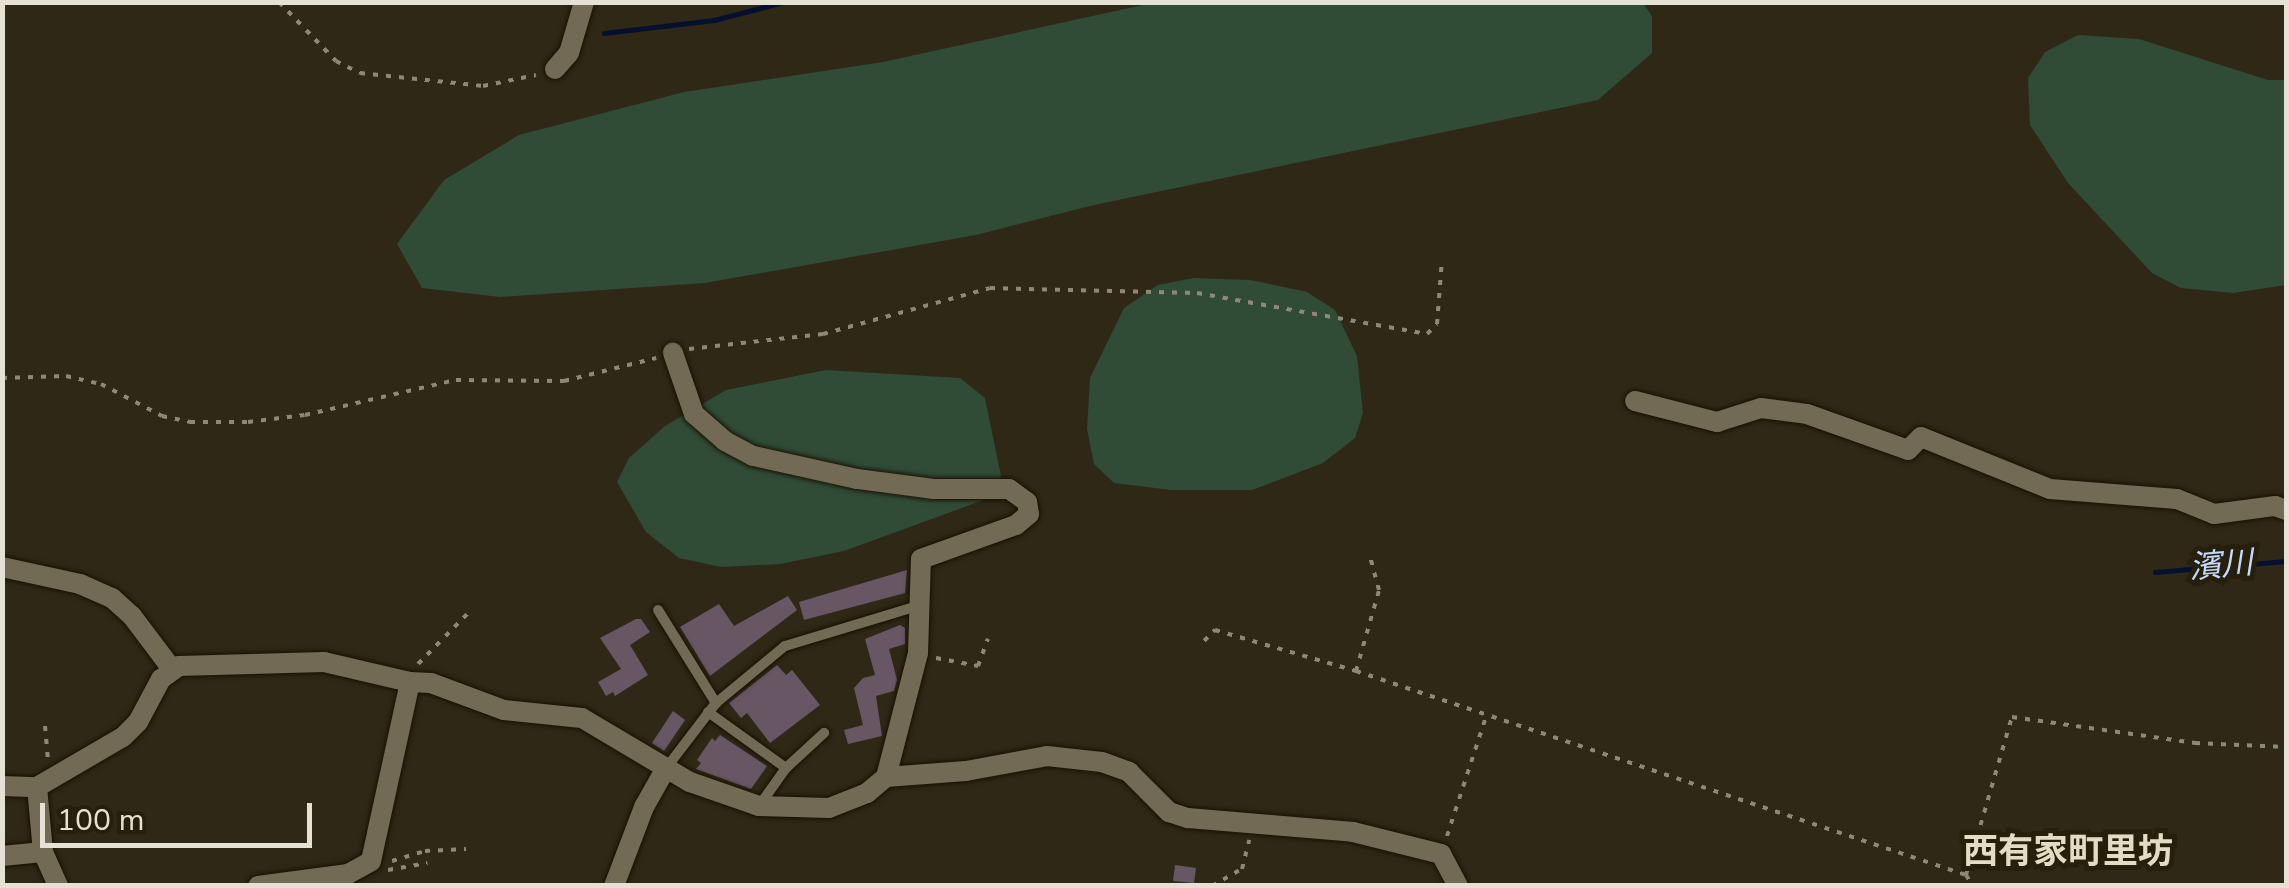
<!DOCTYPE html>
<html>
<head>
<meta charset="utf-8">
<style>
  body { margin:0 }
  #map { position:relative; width:2289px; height:888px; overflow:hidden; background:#302816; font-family:"Nunito Sans","Noto Sans JP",sans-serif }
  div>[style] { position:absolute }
  .green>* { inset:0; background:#304b36 }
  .stream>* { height:5px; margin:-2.5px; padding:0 2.5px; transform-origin:2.5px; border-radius:2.5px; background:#04102d }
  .building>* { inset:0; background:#685665 }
  .path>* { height:4px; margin-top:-2px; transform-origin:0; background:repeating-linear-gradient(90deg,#8e8879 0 5px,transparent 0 13px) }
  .roads { filter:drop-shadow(0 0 2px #181102) drop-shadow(0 0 2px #181102) }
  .lane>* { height:10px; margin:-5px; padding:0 5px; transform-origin:5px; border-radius:5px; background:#736a55 }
  .street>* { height:20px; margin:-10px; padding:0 10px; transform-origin:10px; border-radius:10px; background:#736a55 }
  span { translate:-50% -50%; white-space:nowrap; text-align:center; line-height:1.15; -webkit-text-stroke:10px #261f0c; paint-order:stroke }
  .water-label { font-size:32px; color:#c6d9fe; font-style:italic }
  .quarter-label { font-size:35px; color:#e5dbc4; font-weight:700 }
  .frame { position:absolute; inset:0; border:5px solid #e6e1d5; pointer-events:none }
  .scale { position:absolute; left:40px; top:803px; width:272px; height:45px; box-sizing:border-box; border:5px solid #e6e1d5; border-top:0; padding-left:12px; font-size:30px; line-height:35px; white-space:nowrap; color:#e6e1d5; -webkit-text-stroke:8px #261f0c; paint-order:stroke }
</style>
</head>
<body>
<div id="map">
  <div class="green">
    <div style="clip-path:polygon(1643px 3px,1652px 16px,1652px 53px,1598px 100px,1094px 205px,976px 235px,705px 283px,500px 297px,422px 288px,397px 244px,444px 180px,519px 135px,684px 92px,883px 62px,1152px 3px)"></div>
    <div style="clip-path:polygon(2078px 35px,2139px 39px,2268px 80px,2286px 80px,2286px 285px,2233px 293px,2181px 288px,2152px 273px,2068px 183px,2030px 125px,2028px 78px,2045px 52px)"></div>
    <div style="clip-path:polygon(1193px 278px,1251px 280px,1307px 292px,1335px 310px,1357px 356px,1363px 413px,1355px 438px,1323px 463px,1252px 490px,1171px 490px,1114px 483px,1094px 464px,1087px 429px,1090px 378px,1124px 308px,1158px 285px)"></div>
    <div style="clip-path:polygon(826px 370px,960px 378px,985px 398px,1001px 476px,981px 501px,844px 551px,780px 564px,721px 567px,679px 558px,646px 532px,617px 482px,629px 458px,665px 426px,726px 390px)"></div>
  </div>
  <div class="stream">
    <div style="left:604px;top:33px;width:111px;rotate:-6.7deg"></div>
    <div style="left:714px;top:20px;width:71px;rotate:-14.6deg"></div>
    <div style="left:2155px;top:572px;width:131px;rotate:-4.8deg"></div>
  </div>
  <div class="building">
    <div style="clip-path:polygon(907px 570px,905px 593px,804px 620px,799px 602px)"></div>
    <div style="clip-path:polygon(788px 596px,797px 610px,710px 676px,680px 627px,719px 604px,734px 626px)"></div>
    <div style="clip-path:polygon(636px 619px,641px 619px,650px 632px,630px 645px,648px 675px,615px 696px,613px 692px,606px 696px,598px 682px,621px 669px,600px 638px)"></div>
    <div style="clip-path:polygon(900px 625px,905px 628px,905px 644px,889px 649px,897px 680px,894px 691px,876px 696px,882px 736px,848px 744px,844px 730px,863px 725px,854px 688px,863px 678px,875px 675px,865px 639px)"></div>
    <div style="clip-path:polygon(777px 665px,786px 675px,792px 670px,820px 705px,770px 743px,747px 713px,741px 718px,729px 703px)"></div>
    <div style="clip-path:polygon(673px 711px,685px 720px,664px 751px,652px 743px)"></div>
    <div style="clip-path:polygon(720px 735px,767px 766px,751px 789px,696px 769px,701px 763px,697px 760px,712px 738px,715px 741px)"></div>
    <div style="clip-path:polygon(1175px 865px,1196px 868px,1194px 883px,1173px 881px)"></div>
  </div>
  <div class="path">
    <div style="left:279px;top:2px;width:82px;rotate:46deg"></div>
    <div style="left:336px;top:61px;width:27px;rotate:27deg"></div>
    <div style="left:360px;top:73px;width:124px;rotate:6deg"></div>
    <div style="left:483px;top:86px;width:54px;rotate:-11.7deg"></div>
    <div style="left:689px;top:349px;width:135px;rotate:-6.4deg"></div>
    <div style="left:823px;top:334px;width:173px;rotate:-15.4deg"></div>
    <div style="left:990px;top:288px;width:207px;rotate:1.4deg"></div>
    <div style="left:1197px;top:293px;width:234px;rotate:10.1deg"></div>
    <div style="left:1427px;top:334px;width:14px;rotate:-45deg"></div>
    <div style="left:1437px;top:324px;width:65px;rotate:-85.6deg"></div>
    <div style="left:2px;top:378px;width:64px;rotate:-1.8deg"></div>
    <div style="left:66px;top:376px;width:36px;rotate:13deg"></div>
    <div style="left:101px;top:384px;width:69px;rotate:27.7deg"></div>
    <div style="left:162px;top:416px;width:29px;rotate:12deg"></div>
    <div style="left:190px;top:422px;width:58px"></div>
    <div style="left:248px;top:422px;width:57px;rotate:-7deg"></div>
    <div style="left:305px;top:415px;width:155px;rotate:-13.1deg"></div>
    <div style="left:456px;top:380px;width:108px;rotate:0.5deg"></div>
    <div style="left:564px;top:381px;width:95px;rotate:-14deg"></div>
    <div style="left:1204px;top:641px;width:16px;rotate:-45deg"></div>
    <div style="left:1215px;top:630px;width:147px;rotate:16.2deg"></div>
    <div style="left:1356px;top:671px;width:643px;rotate:18.49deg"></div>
    <div style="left:1966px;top:875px;width:13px;rotate:58deg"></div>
    <div style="left:936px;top:658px;width:43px;rotate:10.8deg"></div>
    <div style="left:978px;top:666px;width:29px;rotate:-70deg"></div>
    <div style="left:418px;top:664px;width:76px;rotate:-45.5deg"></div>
    <div style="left:1356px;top:671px;width:84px;rotate:-74.1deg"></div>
    <div style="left:1379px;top:590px;width:35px;rotate:-105deg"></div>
    <div style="left:45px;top:726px;width:35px;rotate:85deg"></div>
    <div style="left:1447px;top:836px;width:125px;rotate:-71.9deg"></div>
    <div style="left:392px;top:861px;width:34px;rotate:-17deg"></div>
    <div style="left:425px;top:851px;width:41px;rotate:-2.8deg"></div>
    <div style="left:388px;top:870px;width:40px;rotate:-10deg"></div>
    <div style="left:1966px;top:875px;width:165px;rotate:-73.8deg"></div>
    <div style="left:2012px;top:717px;width:185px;rotate:8.1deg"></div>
    <div style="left:2195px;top:743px;width:91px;rotate:2.5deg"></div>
    <div style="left:1212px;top:886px;width:34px;rotate:-30deg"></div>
    <div style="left:1242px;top:869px;width:30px;rotate:-76deg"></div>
  </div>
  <div class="roads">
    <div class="lane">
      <div style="left:658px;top:610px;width:110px;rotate:58.1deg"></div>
      <div style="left:708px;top:712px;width:96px;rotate:35.7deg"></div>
      <div style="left:667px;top:767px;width:81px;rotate:-52.6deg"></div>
      <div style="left:716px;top:703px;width:89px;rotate:-39.6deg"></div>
      <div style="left:785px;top:646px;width:142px;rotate:-16.8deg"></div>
      <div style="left:759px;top:806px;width:47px;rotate:-54.6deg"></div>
      <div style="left:786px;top:768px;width:52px;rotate:-42.6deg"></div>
    </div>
    <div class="street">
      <div style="left:555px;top:69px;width:21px;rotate:-49deg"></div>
      <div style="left:569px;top:53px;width:53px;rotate:-73.6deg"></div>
      <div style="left:1635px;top:401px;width:85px;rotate:14.4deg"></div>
      <div style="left:1717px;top:422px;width:46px;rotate:-17.7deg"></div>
      <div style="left:1761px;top:408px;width:46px;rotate:7.4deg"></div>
      <div style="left:1807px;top:414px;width:107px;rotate:19.6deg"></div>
      <div style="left:1908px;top:450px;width:18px;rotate:-45deg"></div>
      <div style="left:1921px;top:437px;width:139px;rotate:22deg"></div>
      <div style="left:2050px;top:489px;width:127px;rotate:4.5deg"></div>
      <div style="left:2177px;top:499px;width:40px;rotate:22deg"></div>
      <div style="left:2214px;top:514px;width:62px;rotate:-7.5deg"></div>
      <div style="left:2275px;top:506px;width:12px;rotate:20deg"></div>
      <div style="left:2px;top:567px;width:80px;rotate:12.3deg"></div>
      <div style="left:80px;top:584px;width:35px;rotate:24deg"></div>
      <div style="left:112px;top:598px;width:27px;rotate:42deg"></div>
      <div style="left:132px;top:616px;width:66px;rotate:53deg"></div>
      <div style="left:886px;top:777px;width:80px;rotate:-4.3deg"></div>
      <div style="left:966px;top:771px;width:82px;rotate:-10.5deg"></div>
      <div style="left:1047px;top:756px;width:55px;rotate:6.2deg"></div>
      <div style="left:1102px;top:762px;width:29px;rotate:20deg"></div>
      <div style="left:1129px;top:772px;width:57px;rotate:45deg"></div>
      <div style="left:1169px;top:812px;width:20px;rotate:18deg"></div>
      <div style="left:1188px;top:818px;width:166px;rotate:4.8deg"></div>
      <div style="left:1353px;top:832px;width:91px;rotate:14deg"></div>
      <div style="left:1441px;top:854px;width:36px;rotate:62deg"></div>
      <div style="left:2px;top:786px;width:35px;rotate:2deg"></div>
      <div style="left:37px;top:787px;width:65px;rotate:84.7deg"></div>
      <div style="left:43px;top:852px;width:37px;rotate:66deg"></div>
      <div style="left:37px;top:787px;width:99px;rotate:-30.2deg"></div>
      <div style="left:123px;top:737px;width:21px;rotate:-45deg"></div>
      <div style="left:138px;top:722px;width:49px;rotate:-61.9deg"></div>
      <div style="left:161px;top:679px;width:22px;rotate:-36deg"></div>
      <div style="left:179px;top:666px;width:145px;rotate:-1.6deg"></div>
      <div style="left:324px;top:662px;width:88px;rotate:13.1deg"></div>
      <div style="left:2px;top:856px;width:41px;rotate:-5.6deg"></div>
      <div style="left:258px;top:886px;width:91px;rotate:-7.6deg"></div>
      <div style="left:348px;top:874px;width:26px;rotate:-29deg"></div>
      <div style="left:371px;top:861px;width:183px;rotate:-77.7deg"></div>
      <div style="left:410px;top:682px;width:21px;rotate:3deg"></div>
      <div style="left:431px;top:683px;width:78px;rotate:20.3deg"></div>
      <div style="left:504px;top:710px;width:78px;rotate:5.9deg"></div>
      <div style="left:582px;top:718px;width:126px;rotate:30.7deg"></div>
      <div style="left:690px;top:782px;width:73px;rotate:19.2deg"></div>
      <div style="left:759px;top:806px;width:70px;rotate:1.6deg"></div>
      <div style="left:829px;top:808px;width:41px;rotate:-21.5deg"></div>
      <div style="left:867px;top:793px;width:25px;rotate:-40deg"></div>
      <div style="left:886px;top:777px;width:128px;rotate:-75.5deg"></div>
      <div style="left:918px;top:653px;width:94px;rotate:-88.2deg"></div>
      <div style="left:921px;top:559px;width:101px;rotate:-19.7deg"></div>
      <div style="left:1016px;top:525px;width:17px;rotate:-40deg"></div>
      <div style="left:1029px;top:514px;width:12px;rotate:-99deg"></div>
      <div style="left:1027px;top:502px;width:22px;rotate:-144deg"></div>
      <div style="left:1009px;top:489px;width:75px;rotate:180deg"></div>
      <div style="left:934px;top:489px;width:78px;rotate:-172.6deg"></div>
      <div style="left:857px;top:479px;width:107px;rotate:-167.5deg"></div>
      <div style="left:753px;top:456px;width:32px;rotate:-152deg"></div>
      <div style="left:725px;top:441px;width:41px;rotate:-138.9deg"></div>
      <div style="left:694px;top:414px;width:65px;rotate:-109deg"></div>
      <div style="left:614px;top:886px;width:85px;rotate:-69.2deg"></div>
      <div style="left:644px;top:807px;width:45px;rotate:-60.6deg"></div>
    </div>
  </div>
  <div class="water-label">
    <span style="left:2221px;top:566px;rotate:-5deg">濱川</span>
  </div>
  <div class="quarter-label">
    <span style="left:2068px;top:852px">西有家町里坊</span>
  </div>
  <div class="frame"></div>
  <div class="scale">100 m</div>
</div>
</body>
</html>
